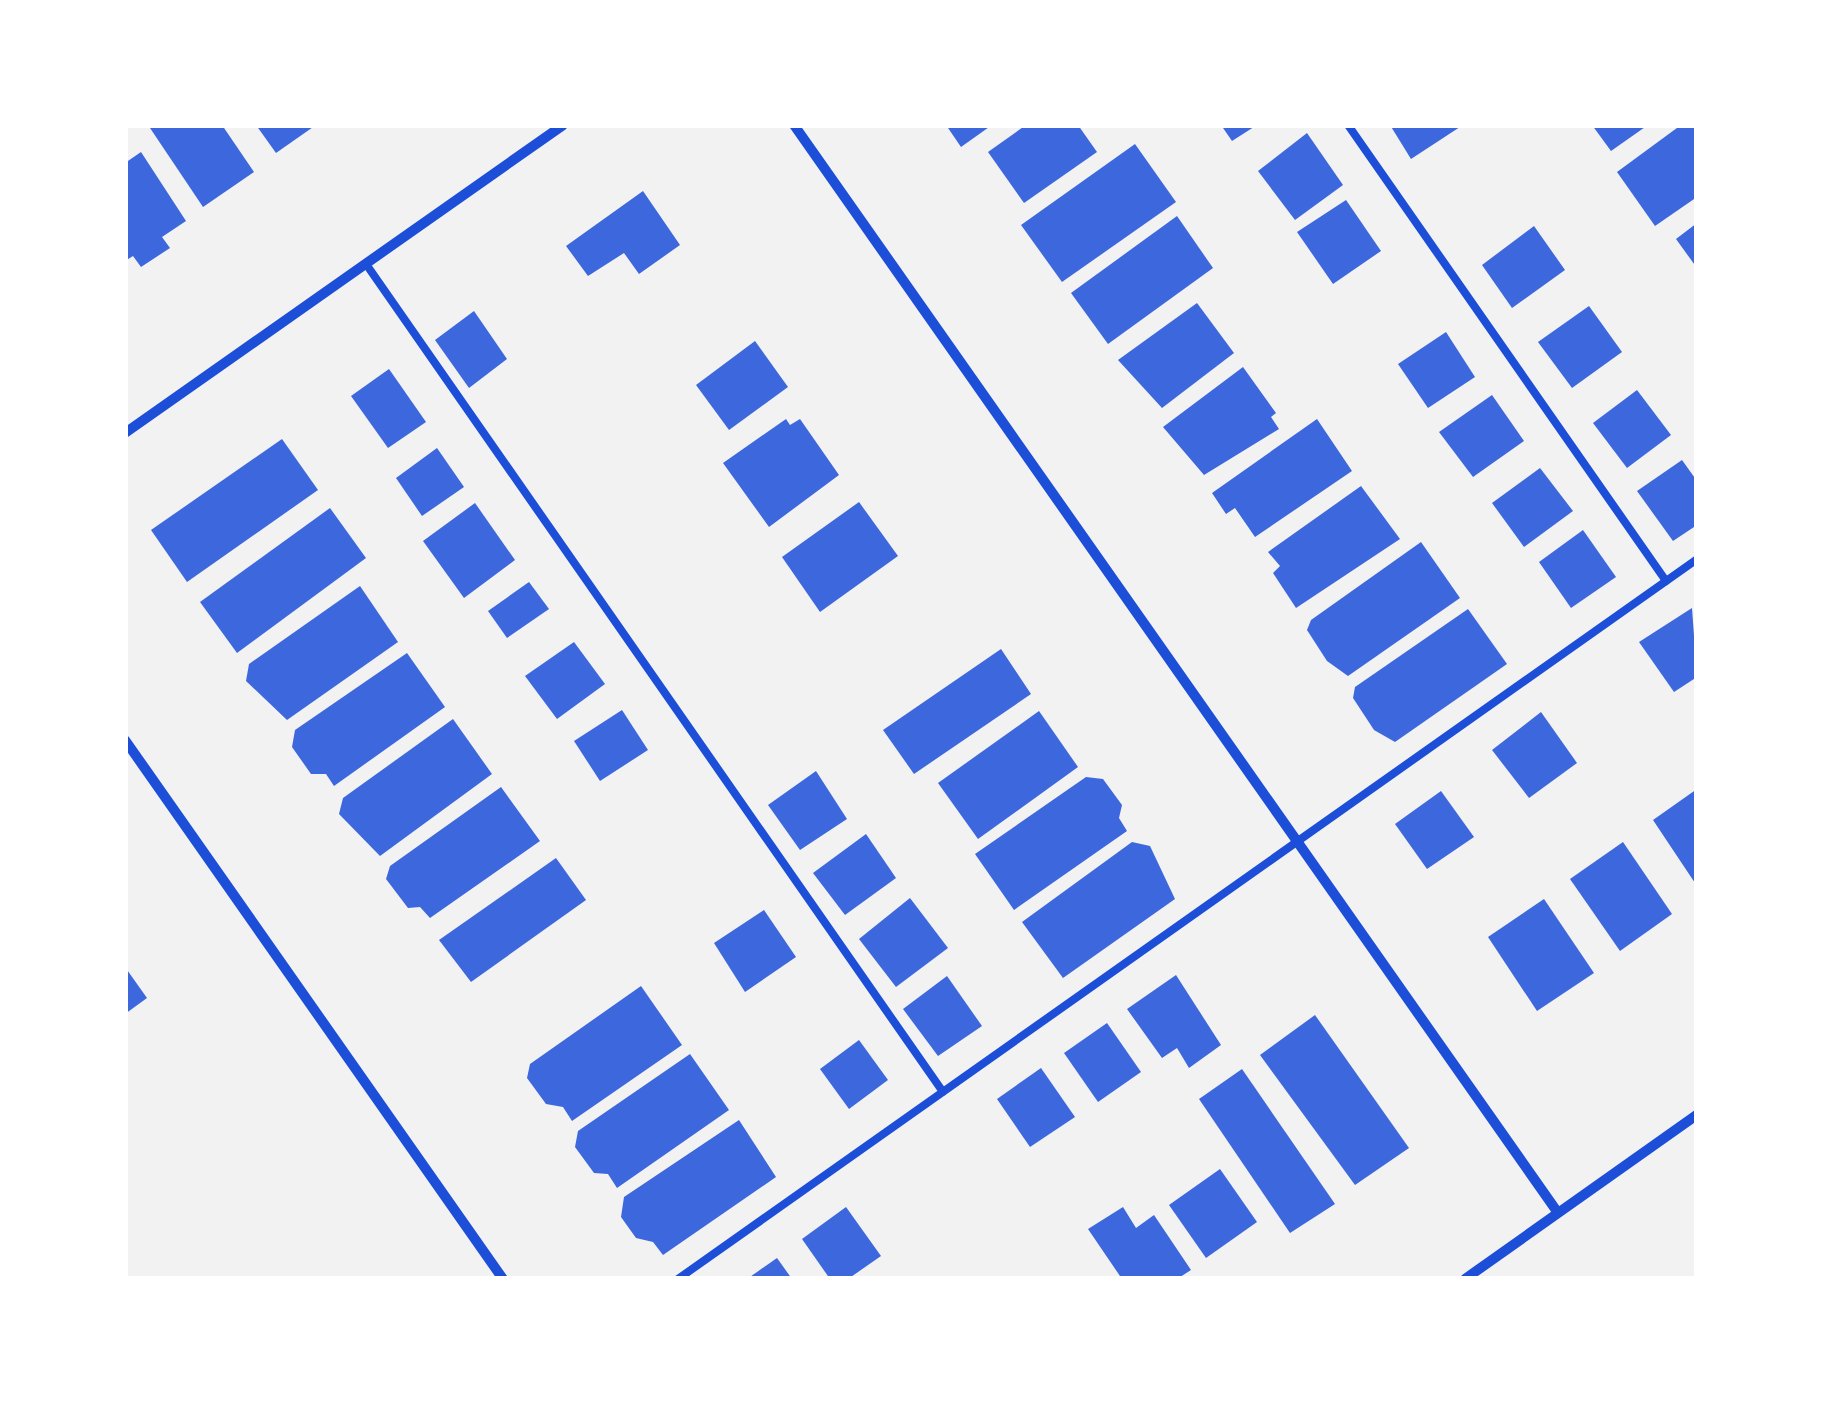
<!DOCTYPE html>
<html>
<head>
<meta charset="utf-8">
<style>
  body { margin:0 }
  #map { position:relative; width:1822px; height:1404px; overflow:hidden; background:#f2f2f2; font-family:Arial,sans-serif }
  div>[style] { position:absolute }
  .building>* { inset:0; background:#3d67dc }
  .service>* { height:8px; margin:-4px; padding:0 4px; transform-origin:4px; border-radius:4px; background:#1d4ed8 }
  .minor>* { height:10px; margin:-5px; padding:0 5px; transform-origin:5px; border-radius:5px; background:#1d4ed8 }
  span { translate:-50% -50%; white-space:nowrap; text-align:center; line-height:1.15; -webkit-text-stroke:9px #fff; paint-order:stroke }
  .frame { position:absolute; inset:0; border:128px solid #fff; pointer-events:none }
</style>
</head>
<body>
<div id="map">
  <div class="building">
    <div style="clip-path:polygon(148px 125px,222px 125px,254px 172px,203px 207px)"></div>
    <div style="clip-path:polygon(256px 125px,316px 125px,276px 153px)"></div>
    <div style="clip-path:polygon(946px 125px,992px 125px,961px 147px)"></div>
    <div style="clip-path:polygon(1026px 125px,1078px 125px,1097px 152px,1024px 203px,988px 152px)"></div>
    <div style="clip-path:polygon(1221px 125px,1257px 125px,1232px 141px)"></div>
    <div style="clip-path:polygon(1390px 125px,1463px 125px,1411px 159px)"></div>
    <div style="clip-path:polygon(1592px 125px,1648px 125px,1611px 151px)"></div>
    <div style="clip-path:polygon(1681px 125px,1697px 125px,1697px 197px,1655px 226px,1617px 172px)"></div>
    <div style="clip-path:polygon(1307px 133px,1343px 185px,1295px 220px,1258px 171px)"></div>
    <div style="clip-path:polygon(1135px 144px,1176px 202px,1062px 282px,1021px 225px)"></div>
    <div style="clip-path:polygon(141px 152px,186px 221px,162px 237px,170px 248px,141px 267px,133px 256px,125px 261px,125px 163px)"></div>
    <div style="clip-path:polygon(643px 191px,680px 245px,639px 274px,624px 253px,588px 276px,566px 246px)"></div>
    <div style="clip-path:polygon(1346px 200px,1381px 251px,1333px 284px,1297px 232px)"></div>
    <div style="clip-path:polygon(1177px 216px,1213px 268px,1108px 344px,1071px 293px)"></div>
    <div style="clip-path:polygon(1697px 223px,1697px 268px,1676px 239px)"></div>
    <div style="clip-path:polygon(1534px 226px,1565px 270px,1512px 308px,1482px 265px)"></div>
    <div style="clip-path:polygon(1197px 303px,1234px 353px,1162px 408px,1118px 360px)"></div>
    <div style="clip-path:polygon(1589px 306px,1622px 352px,1572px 388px,1538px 342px)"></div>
    <div style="clip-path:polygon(474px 311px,507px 359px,469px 388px,435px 340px)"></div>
    <div style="clip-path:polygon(1446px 332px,1475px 377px,1428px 408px,1398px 364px)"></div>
    <div style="clip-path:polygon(755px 341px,788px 387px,729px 430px,696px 385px)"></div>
    <div style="clip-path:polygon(1243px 367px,1276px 413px,1271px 417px,1279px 429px,1204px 475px,1163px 427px)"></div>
    <div style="clip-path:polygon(389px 369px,426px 422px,388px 448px,351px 396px)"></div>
    <div style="clip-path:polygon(1637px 390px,1671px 435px,1627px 468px,1593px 423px)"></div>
    <div style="clip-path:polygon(1492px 395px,1524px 441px,1473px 477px,1439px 432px)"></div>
    <div style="clip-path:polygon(786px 419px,790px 425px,800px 419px,839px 475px,769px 527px,723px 463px)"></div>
    <div style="clip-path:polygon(1317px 419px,1352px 471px,1255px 537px,1235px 508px,1226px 514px,1212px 493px)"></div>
    <div style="clip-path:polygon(282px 439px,318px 490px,187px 582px,151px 530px)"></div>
    <div style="clip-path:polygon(437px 448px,464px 487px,422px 516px,396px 478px)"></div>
    <div style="clip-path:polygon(1682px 460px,1697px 481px,1697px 525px,1673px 541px,1637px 491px)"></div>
    <div style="clip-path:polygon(1540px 468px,1573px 511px,1524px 547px,1492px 503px)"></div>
    <div style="clip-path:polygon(1361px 486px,1400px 539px,1296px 608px,1273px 573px,1280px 566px,1268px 552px)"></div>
    <div style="clip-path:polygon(859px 502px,898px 556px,820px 612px,782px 557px)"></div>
    <div style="clip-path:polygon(475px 503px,515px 560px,464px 598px,423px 541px)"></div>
    <div style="clip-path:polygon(330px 508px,366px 558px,237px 653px,200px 602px)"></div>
    <div style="clip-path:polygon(1583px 530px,1616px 577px,1571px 608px,1539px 562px)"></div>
    <div style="clip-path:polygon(1421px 542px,1460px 598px,1348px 676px,1327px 661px,1307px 630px,1311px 620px)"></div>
    <div style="clip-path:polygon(529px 582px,549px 609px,507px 638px,488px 611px)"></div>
    <div style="clip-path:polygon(360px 586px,398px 642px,287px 720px,246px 681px,249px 664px)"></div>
    <div style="clip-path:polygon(1692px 608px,1697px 677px,1674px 692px,1639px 642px)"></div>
    <div style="clip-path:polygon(1468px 609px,1507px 664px,1395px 742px,1374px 730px,1353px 698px,1355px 687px)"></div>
    <div style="clip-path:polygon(574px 642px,605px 684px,557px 719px,525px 676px)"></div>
    <div style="clip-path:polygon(1001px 649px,1031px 694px,914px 774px,883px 730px)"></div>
    <div style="clip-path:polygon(407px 653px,445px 707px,334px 786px,326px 774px,311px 774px,292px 747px,295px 730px)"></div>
    <div style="clip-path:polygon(622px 710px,648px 750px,600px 781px,574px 741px)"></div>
    <div style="clip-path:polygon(1039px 711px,1078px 767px,978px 839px,938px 783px)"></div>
    <div style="clip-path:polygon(1541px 712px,1577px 763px,1529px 798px,1492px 750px)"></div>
    <div style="clip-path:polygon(453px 719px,492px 774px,380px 856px,339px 814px,343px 798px)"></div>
    <div style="clip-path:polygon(816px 771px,847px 819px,800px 850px,768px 805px)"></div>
    <div style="clip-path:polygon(1086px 777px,1103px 779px,1122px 805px,1119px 818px,1127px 831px,1014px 910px,975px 854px)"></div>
    <div style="clip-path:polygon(501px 787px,540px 841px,430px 918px,420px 907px,408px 908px,386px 879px,390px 866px)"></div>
    <div style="clip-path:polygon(1697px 789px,1697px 886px,1653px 820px)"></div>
    <div style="clip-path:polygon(1441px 791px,1474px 837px,1427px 869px,1395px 824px)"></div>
    <div style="clip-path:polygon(866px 834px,896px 878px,845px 915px,813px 873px)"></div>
    <div style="clip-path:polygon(1132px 842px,1150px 846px,1175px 899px,1063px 978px,1022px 922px)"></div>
    <div style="clip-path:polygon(1623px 842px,1672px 914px,1620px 951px,1570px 879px)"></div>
    <div style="clip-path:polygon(556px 858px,586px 900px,471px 982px,439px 940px)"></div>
    <div style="clip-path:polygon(910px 898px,948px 948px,896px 987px,859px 939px)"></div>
    <div style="clip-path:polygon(1544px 899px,1594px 973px,1537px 1011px,1488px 937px)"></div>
    <div style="clip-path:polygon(764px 910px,796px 957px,745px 992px,714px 943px)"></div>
    <div style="clip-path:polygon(125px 967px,147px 998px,125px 1014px)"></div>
    <div style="clip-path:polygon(1176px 975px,1221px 1045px,1189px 1068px,1177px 1048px,1162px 1058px,1127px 1009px)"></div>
    <div style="clip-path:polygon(947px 976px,982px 1026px,938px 1056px,903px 1009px)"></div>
    <div style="clip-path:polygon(641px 986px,682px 1045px,572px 1121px,563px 1107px,546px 1104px,527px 1078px,530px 1064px)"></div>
    <div style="clip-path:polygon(1315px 1015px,1409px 1148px,1355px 1185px,1260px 1055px)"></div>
    <div style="clip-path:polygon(1107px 1023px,1141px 1072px,1098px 1102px,1064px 1053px)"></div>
    <div style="clip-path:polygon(859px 1040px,888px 1080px,849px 1109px,820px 1069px)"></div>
    <div style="clip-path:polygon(690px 1054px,729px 1110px,617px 1188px,608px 1174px,594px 1173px,575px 1147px,578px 1131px)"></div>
    <div style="clip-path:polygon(1041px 1068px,1075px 1117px,1030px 1147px,997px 1099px)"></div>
    <div style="clip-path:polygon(1242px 1069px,1335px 1204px,1290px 1233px,1199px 1099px)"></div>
    <div style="clip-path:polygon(739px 1120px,776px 1177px,663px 1255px,653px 1242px,636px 1238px,621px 1217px,624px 1197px)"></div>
    <div style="clip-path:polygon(1220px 1169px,1257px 1222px,1206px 1258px,1169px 1205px)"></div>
    <div style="clip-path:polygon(846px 1207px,881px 1256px,848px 1279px,830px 1279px,802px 1239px)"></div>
    <div style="clip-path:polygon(1123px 1207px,1136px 1228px,1154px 1215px,1191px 1270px,1177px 1279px,1122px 1279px,1088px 1229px)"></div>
    <div style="clip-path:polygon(777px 1258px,792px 1279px,747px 1279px)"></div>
  </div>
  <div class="service">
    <div style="left:1348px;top:125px;width:556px;rotate:55.11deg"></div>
    <div style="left:366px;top:264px;width:1009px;rotate:55.13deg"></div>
    <div style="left:678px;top:1279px;width:1248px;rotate:-35.24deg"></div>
  </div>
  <div class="minor">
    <div style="left:794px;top:125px;width:1329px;rotate:54.92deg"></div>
    <div style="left:125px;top:433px;width:535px;rotate:-35.11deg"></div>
    <div style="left:125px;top:740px;width:658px;rotate:54.96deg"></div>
    <div style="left:1465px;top:1279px;width:284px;rotate:-35.3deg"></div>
  </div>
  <div class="frame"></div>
</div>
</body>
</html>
